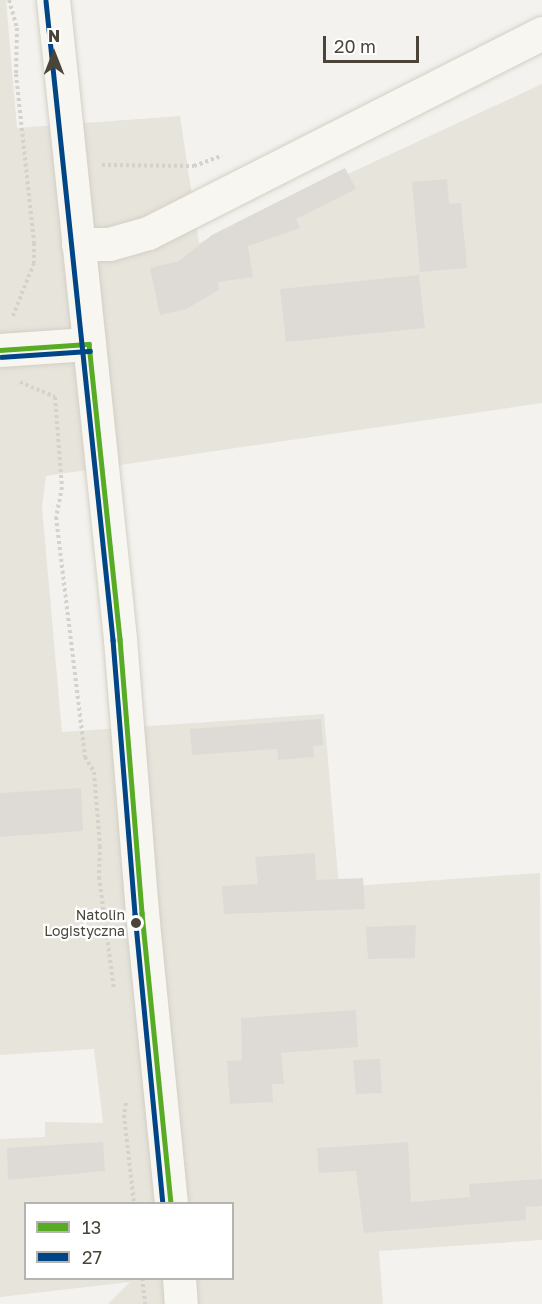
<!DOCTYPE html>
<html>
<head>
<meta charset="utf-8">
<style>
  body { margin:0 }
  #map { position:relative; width:542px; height:1304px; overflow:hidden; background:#f4f2ee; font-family:"Golos Text",sans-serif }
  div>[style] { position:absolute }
  .residential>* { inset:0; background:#e7e4dc }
  .building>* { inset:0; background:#dedbd6 }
  .path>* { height:4px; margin-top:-2px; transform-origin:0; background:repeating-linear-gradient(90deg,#d3d2cc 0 3px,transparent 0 6px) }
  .roads { filter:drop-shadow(0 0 2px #d3cfc5) drop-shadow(0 0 2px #d3cfc5) }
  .secondary>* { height:33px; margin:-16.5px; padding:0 16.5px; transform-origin:16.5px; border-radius:16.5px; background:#f7f6f1 }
  .bus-1>* { height:4.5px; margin:-2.25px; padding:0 2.25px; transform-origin:2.25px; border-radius:2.25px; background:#58ab25 }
  .bus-2>* { height:4.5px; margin:-2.25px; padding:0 2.25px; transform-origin:2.25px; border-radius:2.25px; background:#004586 }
  .dots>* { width:16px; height:16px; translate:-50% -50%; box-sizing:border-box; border:3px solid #fff; border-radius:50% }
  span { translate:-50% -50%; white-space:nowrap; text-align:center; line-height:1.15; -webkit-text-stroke:4.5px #fff; paint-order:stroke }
  .bus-label { font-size:14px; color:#4b4439 }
  .right { translate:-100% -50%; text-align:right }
  .legend { position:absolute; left:24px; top:1202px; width:210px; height:78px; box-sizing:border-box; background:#fff; border:2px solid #b7b4b0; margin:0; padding:8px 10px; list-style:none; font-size:18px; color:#4b4439 }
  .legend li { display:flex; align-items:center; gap:12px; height:30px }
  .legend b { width:30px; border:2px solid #b7b4b0 }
  .north { position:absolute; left:24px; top:24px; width:60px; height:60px; -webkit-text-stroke:4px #fff; paint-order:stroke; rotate:0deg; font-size:16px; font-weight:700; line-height:24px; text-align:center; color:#4b4439 }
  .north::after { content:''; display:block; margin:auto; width:21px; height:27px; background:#4b4439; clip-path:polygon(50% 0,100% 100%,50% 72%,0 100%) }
  .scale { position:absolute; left:323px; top:36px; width:96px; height:27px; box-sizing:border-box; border:3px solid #4b4439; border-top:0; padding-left:8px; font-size:18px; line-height:21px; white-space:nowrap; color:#4b4439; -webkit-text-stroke:4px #fff; paint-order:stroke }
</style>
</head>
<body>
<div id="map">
  <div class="residential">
    <div style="clip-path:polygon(evenodd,0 0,6px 0,17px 128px,180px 116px,199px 243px,542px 84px,542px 403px,46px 476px,42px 507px,62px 732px,324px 714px,339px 887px,540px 873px,542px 1240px,379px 1251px,383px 1304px,108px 1304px,130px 1282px,0 1297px,0 1139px,45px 1137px,45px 1122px,103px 1123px,94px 1049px,0 1055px,0 0,26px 1204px,232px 1204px,232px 1278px,26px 1278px,26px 1204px)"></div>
  </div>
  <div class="building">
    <div style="clip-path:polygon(345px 168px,356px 189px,296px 219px,300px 228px,248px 246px,253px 277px,218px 282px,219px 290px,186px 309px,160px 315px,150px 268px,179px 261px,212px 235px)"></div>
    <div style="clip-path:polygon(447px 179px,449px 204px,461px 203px,467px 268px,420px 272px,412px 182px)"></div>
    <div style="clip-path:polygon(419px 275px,425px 328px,286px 342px,280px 289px)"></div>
    <div style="clip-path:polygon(321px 719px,323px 745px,313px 746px,314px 757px,278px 760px,277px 749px,192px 755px,190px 729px)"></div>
    <div style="clip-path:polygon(81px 788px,83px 831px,0 837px,0 793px)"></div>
    <div style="clip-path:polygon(315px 853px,316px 880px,363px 878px,365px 909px,224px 914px,222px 886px,258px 884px,255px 857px)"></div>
    <div style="clip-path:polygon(416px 925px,415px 958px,368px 959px,366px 927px)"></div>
    <div style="clip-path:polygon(356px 1010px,358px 1047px,281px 1053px,284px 1084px,272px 1084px,273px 1102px,230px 1104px,227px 1061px,242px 1060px,241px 1018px)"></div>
    <div style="clip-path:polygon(380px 1059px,382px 1093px,356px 1094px,353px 1060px)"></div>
    <div style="clip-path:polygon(103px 1142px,105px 1171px,8px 1180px,7px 1148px)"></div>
    <div style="clip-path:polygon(408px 1142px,411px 1202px,470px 1197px,469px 1184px,542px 1179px,542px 1206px,526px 1207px,526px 1220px,364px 1233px,356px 1171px,319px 1173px,317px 1148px)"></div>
  </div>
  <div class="path">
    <div style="left:9px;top:0;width:29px;rotate:74deg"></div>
    <div style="left:17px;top:28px;width:46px;rotate:91.2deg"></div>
    <div style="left:16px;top:74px;width:170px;rotate:83.9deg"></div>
    <div style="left:34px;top:243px;width:20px;rotate:90deg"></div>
    <div style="left:34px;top:263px;width:59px;rotate:111.8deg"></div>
    <div style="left:102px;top:165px;width:92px;rotate:0.6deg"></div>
    <div style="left:194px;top:166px;width:30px;rotate:-20deg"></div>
    <div style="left:20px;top:382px;width:38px;rotate:23deg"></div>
    <div style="left:55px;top:397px;width:90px;rotate:85.6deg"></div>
    <div style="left:62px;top:487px;width:31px;rotate:101deg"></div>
    <div style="left:56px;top:517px;width:242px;rotate:83.1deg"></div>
    <div style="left:85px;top:757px;width:17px;rotate:59deg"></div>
    <div style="left:94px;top:772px;width:74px;rotate:85.4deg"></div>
    <div style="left:100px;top:846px;width:31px;rotate:92deg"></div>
    <div style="left:99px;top:877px;width:113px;rotate:82.4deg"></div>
    <div style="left:126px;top:1103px;width:12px;rotate:99deg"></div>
    <div style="left:124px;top:1115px;width:90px;rotate:83.6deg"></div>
    <div style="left:142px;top:1278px;width:26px;rotate:83deg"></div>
  </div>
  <div class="roads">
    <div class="secondary">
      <div style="left:53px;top:0;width:643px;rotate:84.01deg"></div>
      <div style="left:120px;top:639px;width:275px;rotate:85.4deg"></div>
      <div style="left:142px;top:913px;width:292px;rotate:84.3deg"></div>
      <div style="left:78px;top:244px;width:31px"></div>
      <div style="left:109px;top:244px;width:41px;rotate:-15.8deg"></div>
      <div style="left:148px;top:233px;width:442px;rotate:-26.9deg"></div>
      <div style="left:0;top:350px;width:89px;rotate:-3.9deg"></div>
      <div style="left:179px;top:1278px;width:26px;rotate:86deg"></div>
    </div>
  </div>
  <div class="bus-1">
    <div style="left:89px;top:344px;width:297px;rotate:84deg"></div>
    <div style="left:120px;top:639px;width:275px;rotate:85.4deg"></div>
    <div style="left:142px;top:913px;width:292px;rotate:84.3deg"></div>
    <div style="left:0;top:350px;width:89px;rotate:-3.9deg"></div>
  </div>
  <div class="bus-2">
    <div style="left:46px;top:1px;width:643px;rotate:84.01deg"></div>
    <div style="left:113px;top:640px;width:275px;rotate:85.4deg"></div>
    <div style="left:135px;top:914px;width:291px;rotate:84.5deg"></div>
    <div style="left:1px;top:357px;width:89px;rotate:-3.9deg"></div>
  </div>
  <div class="dots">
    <div style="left:136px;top:923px;background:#4b4439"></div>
  </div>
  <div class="bus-label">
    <span class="right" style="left:125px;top:923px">Natolin<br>Logistyczna</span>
  </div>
  <ul class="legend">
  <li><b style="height:8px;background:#58ab25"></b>13</li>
  <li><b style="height:8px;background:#004586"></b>27</li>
  </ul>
  <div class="north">N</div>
  <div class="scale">20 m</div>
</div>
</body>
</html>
